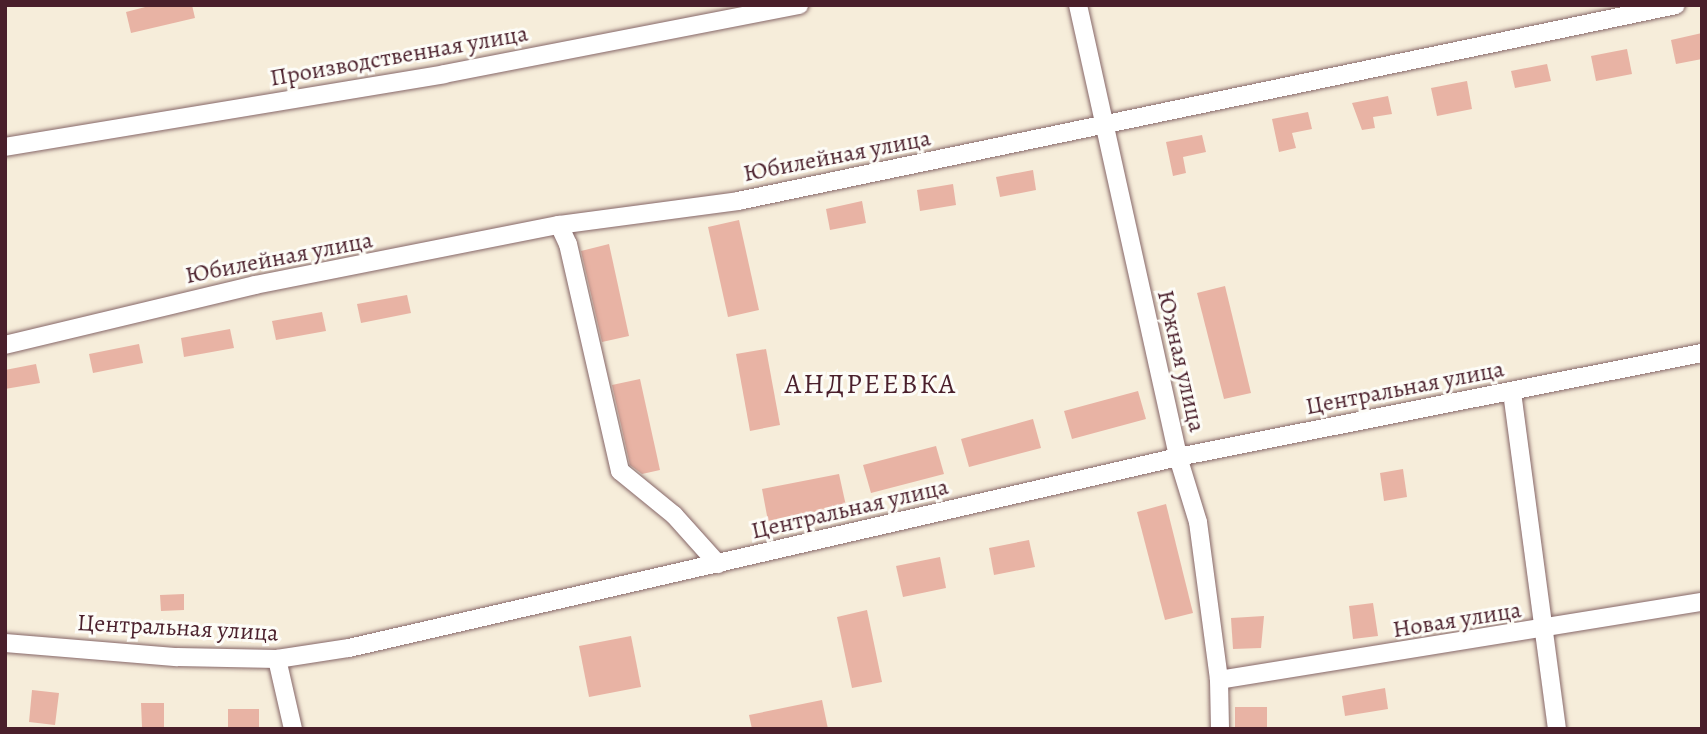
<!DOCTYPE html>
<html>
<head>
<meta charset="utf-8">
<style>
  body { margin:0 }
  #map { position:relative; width:1707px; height:734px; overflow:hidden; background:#f6edda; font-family:Alegreya,serif }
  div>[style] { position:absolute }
  .building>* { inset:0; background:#e8b3a4 }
  .roads { filter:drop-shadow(0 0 2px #866768) drop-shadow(0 0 2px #866768) }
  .minor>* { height:18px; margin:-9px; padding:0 9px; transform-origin:9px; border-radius:9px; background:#fff }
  span { translate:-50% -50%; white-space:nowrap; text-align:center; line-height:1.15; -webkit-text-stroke:6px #fdfcf7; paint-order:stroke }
  .street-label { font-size:24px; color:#4a1f2b }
  .quarter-label { font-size:28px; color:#4a1f2b; letter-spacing:2px }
  .frame { position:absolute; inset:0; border:7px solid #4a1f2b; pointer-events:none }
</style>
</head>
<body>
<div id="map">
  <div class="building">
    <div style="clip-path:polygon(153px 5px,192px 5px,195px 18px,131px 33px,126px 12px)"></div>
    <div style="clip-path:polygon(1702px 33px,1702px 59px,1676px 64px,1671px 40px)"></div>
    <div style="clip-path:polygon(1627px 49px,1632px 74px,1596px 81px,1591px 56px)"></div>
    <div style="clip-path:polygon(1547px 64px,1551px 81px,1515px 88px,1511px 71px)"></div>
    <div style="clip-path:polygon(1467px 81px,1472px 109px,1437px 116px,1431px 88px)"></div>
    <div style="clip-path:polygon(1388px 96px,1392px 114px,1373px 117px,1375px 128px,1362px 130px,1352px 103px)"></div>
    <div style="clip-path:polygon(1308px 112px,1312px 129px,1292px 133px,1296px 148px,1279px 152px,1272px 119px)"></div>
    <div style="clip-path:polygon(1202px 135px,1206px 152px,1183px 157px,1186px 173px,1173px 176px,1166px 142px)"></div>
    <div style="clip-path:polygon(1033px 170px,1036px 190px,1000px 197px,996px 177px)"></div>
    <div style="clip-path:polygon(953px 184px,956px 205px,920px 211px,917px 190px)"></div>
    <div style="clip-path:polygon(862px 201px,866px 223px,830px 230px,826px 209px)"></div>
    <div style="clip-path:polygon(739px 220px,759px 310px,728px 317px,708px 227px)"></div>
    <div style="clip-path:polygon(609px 244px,629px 336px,602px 342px,581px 251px)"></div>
    <div style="clip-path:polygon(1225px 286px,1251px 393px,1224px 399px,1197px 293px)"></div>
    <div style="clip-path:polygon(407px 295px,411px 313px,361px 323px,357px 304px)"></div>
    <div style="clip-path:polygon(322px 312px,326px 331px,276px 340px,272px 321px)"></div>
    <div style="clip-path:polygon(230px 329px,234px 348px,184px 357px,181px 338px)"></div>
    <div style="clip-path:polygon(139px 344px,143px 363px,93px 373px,89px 354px)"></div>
    <div style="clip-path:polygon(766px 349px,780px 425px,750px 431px,736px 354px)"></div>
    <div style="clip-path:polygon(36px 364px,40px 383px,5px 389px,5px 370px)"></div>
    <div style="clip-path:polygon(640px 379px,660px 470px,642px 474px,630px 465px,612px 385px)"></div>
    <div style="clip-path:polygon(1138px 391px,1146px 419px,1072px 439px,1064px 411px)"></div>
    <div style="clip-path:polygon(1033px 419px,1041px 448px,969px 467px,961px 439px)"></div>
    <div style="clip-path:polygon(936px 446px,944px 474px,871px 493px,863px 465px)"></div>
    <div style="clip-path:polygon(1403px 469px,1407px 497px,1384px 501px,1380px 473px)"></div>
    <div style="clip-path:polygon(839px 474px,846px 506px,768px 521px,762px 489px)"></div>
    <div style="clip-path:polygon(1166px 504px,1193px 613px,1165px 620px,1137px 512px)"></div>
    <div style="clip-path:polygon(1029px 540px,1035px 567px,994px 575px,989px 548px)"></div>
    <div style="clip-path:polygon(940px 557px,946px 588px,903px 597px,896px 566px)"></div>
    <div style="clip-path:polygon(184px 594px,184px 610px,161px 611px,160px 595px)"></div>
    <div style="clip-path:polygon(1373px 603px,1378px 636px,1353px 639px,1349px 606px)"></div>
    <div style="clip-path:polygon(867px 610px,882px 682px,852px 688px,837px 617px)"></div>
    <div style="clip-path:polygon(1264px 616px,1261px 648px,1233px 649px,1231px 618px)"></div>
    <div style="clip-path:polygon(631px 636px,641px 687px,589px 697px,579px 646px)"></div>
    <div style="clip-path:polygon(1385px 688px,1388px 709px,1345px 716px,1342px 696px)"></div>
    <div style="clip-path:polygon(32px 690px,59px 693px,55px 725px,29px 722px)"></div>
    <div style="clip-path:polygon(822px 700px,828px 729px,752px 729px,749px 715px)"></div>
    <div style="clip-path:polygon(141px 703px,164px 703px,164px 727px,142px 727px)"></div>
    <div style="clip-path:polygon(1235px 707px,1267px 707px,1267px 729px,1235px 729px)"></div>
    <div style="clip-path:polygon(228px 709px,259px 709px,259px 729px,228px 729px)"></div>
  </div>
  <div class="roads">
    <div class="minor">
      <div style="left:1078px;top:5px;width:463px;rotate:77.5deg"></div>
      <div style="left:1178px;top:457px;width:68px;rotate:72.9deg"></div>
      <div style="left:1198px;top:522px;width:159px;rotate:82.4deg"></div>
      <div style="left:1219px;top:680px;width:49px;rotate:88.8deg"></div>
      <div style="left:5px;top:147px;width:445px;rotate:-9.4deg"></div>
      <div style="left:444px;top:74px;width:362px;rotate:-11deg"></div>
      <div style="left:559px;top:225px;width:21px;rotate:65deg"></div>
      <div style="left:568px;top:244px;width:233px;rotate:77.1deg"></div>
      <div style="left:620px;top:471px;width:70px;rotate:39.2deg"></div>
      <div style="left:674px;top:515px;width:66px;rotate:48.1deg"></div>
      <div style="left:5px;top:345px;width:257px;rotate:-13.5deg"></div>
      <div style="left:255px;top:285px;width:310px;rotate:-11.2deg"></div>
      <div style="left:559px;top:225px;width:181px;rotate:-7.6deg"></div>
      <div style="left:738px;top:201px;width:958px;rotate:-11.8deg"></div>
      <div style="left:1512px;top:392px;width:340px;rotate:82.4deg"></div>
      <div style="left:5px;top:643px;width:173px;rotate:4.7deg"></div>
      <div style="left:177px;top:657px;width:100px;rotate:1.1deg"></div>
      <div style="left:277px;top:659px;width:73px;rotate:-8.7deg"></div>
      <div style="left:349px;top:648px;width:851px;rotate:-12.97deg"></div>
      <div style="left:1178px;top:457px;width:534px;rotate:-11.23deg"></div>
      <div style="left:277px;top:659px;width:72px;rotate:77.1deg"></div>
      <div style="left:1219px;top:680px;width:489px;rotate:-9.2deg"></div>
    </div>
  </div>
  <div class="street-label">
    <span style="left:399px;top:56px;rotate:-10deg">Производственная улица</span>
    <span style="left:837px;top:156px;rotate:-11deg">Юбилейная улица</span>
    <span style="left:279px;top:258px;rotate:-11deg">Юбилейная улица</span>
    <span style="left:1181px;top:361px;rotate:77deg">Южная улица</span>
    <span style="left:1405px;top:388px;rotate:-11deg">Центральная улица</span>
    <span style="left:850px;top:509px;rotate:-13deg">Центральная улица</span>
    <span style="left:1457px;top:620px;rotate:-9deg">Новая улица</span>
    <span style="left:178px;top:628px;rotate:3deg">Центральная улица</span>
  </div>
  <div class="quarter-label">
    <span style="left:871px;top:384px">АНДРЕЕВКА</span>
  </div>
  <div class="frame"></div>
</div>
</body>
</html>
